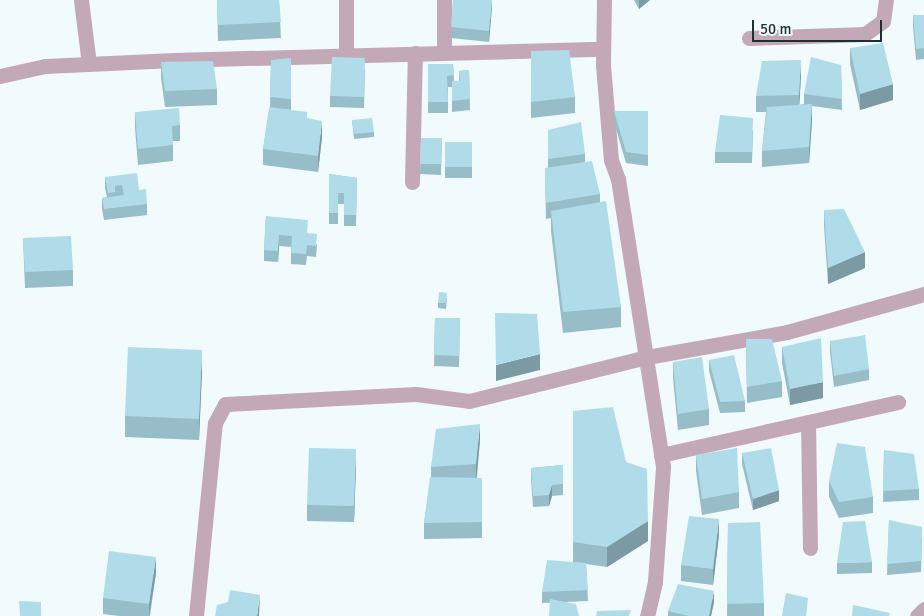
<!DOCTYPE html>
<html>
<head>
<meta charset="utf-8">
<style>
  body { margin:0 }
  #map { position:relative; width:924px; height:616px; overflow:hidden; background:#f1fafd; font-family:Signika,sans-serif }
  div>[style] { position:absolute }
  .minor>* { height:15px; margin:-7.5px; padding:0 7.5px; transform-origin:7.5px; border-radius:7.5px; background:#c3a8b8 }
  .wall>* { inset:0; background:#97bdc9 }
  .shaded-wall>* { inset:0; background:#7b9aa4 }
  .building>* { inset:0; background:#b0dcea }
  span { translate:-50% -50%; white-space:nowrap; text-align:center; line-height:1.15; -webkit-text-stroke:4.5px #f1fafd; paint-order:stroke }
  .scale { position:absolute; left:752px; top:20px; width:130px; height:22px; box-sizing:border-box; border:2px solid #1d2e34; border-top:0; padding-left:6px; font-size:15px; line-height:18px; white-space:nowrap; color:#1d2e34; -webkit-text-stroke:4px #f1fafd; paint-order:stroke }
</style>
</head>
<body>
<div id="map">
  <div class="minor">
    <div style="left:81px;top:0;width:64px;rotate:82.9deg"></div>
    <div style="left:604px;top:0;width:65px;rotate:90.9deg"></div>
    <div style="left:603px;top:65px;width:95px;rotate:85.2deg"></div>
    <div style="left:611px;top:160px;width:20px;rotate:70deg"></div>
    <div style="left:618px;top:179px;width:291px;rotate:81.1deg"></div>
    <div style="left:663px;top:467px;width:115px;rotate:94deg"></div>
    <div style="left:655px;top:582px;width:35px;rotate:103deg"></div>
    <div style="left:749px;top:38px;width:116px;rotate:-2deg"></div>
    <div style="left:865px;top:34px;width:22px;rotate:-36deg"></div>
    <div style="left:883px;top:21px;width:21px;rotate:-82deg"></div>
    <div style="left:444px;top:52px;width:52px;rotate:-90deg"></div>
    <div style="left:346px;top:54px;width:54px;rotate:-90deg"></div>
    <div style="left:0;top:76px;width:46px;rotate:-12.5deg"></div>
    <div style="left:45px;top:66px;width:129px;rotate:-2.7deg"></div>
    <div style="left:174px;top:60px;width:428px;rotate:-1.5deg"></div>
    <div style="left:412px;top:182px;width:129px;rotate:-88.7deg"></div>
    <div style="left:808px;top:422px;width:126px;rotate:89.1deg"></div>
    <div style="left:661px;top:455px;width:243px;rotate:-12.6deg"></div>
    <div style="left:196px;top:616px;width:194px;rotate:-84.4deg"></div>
    <div style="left:215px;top:423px;width:21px;rotate:-62deg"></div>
    <div style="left:225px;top:404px;width:191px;rotate:-3deg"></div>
    <div style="left:416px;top:394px;width:53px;rotate:7.5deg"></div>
    <div style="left:469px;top:401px;width:183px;rotate:-13.9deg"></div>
    <div style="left:647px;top:357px;width:142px;rotate:-10.1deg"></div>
    <div style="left:787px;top:332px;width:142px;rotate:-15.5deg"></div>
    <div style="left:917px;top:616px;width:10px;rotate:-45deg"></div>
  </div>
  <div class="wall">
    <div style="clip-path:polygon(217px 0,279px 0,281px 38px,218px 41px)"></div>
    <div style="clip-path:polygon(453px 0,500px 0,492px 0,489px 42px,451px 38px)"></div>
    <div style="clip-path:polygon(634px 0,650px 0,639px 9px)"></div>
    <div style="clip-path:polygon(913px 15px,924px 15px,924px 59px,916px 60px,913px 26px)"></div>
    <div style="clip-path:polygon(850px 48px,893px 100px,860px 110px,850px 64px)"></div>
    <div style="clip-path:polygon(531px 51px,575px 97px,575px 113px,531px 118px)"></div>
    <div style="clip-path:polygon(291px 58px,291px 110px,283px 109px,307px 118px,322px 137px,318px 172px,263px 165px,263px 149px,270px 107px,271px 60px)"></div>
    <div style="clip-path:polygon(161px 62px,217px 89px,217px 105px,165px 107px,161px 78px)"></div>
    <div style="clip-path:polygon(428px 64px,453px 64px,454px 81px,459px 81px,459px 71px,469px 70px,470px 110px,452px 112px,452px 87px,448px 87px,448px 113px,428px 113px)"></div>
    <div style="clip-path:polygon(841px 65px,842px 110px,812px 106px,812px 120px,809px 163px,762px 167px,762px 151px,766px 112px,756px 112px,756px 96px,801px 76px,799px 105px,804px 104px,804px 94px)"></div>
    <div style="clip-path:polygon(365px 69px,364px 108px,330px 107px,330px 96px)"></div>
    <div style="clip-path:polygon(614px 111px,648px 111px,648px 166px,626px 163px,614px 122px)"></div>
    <div style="clip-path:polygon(135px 112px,180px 125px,180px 141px,173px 141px,173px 161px,138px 165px,135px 128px)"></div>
    <div style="clip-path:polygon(352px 120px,374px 132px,374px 137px,354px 139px)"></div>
    <div style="clip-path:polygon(548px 130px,585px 154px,585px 162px,600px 194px,600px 202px,621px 307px,621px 327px,563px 333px,551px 231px,551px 218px,546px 219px,545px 168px,548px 168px)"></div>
    <div style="clip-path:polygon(753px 130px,752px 163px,715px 163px,715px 152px)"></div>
    <div style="clip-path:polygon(421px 138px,442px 138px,441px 175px,420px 174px)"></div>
    <div style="clip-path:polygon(445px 142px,472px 142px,472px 178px,445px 178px)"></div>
    <div style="clip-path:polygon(329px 174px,357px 178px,356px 226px,344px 226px,344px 204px,338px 204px,338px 224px,329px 224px)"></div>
    <div style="clip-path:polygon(105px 177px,139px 190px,147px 204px,147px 215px,104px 220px,102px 209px,102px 198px,107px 197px,105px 188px)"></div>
    <div style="clip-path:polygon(824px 210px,865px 268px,828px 284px,824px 226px)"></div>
    <div style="clip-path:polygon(266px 216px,308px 233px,317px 245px,316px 257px,307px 256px,306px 265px,291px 264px,291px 247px,279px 246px,278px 262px,264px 261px,264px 250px)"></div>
    <div style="clip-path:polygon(23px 238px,73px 270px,73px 286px,25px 288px)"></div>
    <div style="clip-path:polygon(447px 298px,446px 309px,438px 308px,438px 303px)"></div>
    <div style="clip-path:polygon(435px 318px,460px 318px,459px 367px,434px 366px)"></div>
    <div style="clip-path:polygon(746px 339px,782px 381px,782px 397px,747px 403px)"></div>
    <div style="clip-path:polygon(830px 341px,869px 369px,869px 380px,834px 387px,830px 352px)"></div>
    <div style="clip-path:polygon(782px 347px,823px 398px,790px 405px,782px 363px)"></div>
    <div style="clip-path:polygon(709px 360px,745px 401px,745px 412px,720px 413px,709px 371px)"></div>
    <div style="clip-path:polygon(673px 362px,709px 409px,709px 425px,678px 430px,673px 378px)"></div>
    <div style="clip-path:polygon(202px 371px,199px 440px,125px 437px,125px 416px)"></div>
    <div style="clip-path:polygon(573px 411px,626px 462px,648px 541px,607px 567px,586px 564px,588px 601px,542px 603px,542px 592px,573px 562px)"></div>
    <div style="clip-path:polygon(480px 440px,477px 478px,482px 478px,482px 538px,424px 539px,424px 523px,431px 477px,431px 467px)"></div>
    <div style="clip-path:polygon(884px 450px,919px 489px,919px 500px,883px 502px)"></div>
    <div style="clip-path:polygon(742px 453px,779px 501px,753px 510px,742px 464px)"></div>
    <div style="clip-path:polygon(696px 455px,739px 492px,739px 508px,702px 515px,696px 471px)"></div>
    <div style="clip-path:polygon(356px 465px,354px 522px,307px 521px,307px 505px)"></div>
    <div style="clip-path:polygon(563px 465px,563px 495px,552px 496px,549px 506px,533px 507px,531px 479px,531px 468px)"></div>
    <div style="clip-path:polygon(829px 481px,873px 497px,873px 513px,839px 518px,829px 497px)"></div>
    <div style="clip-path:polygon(889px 520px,922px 538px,921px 572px,887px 575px)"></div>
    <div style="clip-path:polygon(728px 523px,764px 603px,764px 616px,727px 616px)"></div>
    <div style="clip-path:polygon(719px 535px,713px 585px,681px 581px,681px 565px)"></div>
    <div style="clip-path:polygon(872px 562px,872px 573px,837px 574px,837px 563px)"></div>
    <div style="clip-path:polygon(156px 573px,150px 616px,119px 616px,103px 614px,103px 598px)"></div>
    <div style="clip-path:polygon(714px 602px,711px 616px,668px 616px,668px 611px)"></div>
  </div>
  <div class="shaded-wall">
    <div style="clip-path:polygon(492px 0,492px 8px,489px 42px,489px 31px)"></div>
    <div style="clip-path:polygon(639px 0,650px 0,639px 9px)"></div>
    <div style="clip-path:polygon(801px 60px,801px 76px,799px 111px,799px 95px)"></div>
    <div style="clip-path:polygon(893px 84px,893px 100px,860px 110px,860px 94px)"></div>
    <div style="clip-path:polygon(812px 104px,812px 120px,809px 163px,809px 147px)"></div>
    <div style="clip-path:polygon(322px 121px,322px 137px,318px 172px,318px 156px)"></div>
    <div style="clip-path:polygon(279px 235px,279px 246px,278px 262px,278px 251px)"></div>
    <div style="clip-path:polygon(865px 252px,865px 268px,828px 284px,828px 268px)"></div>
    <div style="clip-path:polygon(202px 350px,202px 371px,199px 440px,199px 419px)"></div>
    <div style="clip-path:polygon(540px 354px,540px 370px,496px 381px,496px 365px)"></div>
    <div style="clip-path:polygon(823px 382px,823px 398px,790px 405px,790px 389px)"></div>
    <div style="clip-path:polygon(480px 424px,480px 440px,476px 480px,476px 464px)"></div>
    <div style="clip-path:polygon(356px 449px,356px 465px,354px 522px,354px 506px)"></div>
    <div style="clip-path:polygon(552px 485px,552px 496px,549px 506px,549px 495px)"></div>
    <div style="clip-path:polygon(779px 490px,779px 501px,753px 510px,753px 499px)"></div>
    <div style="clip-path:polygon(719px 519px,719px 535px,713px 585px,713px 569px)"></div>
    <div style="clip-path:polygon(648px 521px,648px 541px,607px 567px,607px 547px)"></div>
    <div style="clip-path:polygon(156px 557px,156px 573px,149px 616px,149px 604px)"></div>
    <div style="clip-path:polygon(714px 591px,714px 602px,711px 616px,709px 616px)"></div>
    <div style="clip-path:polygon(260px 595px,259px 616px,257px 616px)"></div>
  </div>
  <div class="building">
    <div style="clip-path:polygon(217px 0,279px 0,281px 22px,218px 25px)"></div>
    <div style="clip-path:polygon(453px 0,492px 0,489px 31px,451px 27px)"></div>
    <div style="clip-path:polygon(913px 15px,924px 15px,924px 48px,916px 49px)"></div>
    <div style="clip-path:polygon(883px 43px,893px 84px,860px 94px,850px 48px)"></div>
    <div style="clip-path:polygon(569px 50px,575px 97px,531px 102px,531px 51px)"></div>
    <div style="clip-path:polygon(332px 57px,365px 58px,364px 97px,330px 96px)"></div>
    <div style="clip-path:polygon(811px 57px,841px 65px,842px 99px,804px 94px)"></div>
    <div style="clip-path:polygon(291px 58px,291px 99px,270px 97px,271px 60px)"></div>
    <div style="clip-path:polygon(801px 60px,799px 95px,756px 96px,762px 61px)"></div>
    <div style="clip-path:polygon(213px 61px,217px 89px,165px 91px,161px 62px)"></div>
    <div style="clip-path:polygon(428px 64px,453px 64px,454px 75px,447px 76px,448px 102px,428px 102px)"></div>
    <div style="clip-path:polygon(469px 70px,470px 99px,452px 101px,452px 81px,460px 81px,459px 71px)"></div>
    <div style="clip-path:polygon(812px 104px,809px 147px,762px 151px,767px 107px)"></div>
    <div style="clip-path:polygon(269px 107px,307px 112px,307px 118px,322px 121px,318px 156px,263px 149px)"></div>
    <div style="clip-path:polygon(179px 108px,180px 125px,172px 126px,173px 145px,138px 149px,135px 112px)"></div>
    <div style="clip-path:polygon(614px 111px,648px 111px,648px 155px,626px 152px)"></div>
    <div style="clip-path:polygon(720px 115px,753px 118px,752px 152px,715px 152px)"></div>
    <div style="clip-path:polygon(372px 118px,374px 132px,354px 134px,352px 120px)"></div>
    <div style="clip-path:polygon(581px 122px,585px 154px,548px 159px,548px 130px)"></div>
    <div style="clip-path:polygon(421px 138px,442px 138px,441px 164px,420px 164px)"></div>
    <div style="clip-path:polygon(445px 142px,472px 142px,472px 167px,445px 167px)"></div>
    <div style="clip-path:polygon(592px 161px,600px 194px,546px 203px,545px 168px)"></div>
    <div style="clip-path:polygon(137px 173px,139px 190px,146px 189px,147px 204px,104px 209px,102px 198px,124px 195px,122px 185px,115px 186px,115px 192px,108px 193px,105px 177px)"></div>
    <div style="clip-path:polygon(329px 174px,357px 178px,356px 215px,344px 215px,344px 193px,338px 193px,338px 213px,329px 213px)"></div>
    <div style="clip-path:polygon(606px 201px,621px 307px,563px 312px,551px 211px)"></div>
    <div style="clip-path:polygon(844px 209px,865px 252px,828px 268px,824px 210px)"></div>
    <div style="clip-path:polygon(266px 216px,308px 220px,307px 233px,317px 234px,316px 246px,307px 245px,306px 254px,291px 253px,292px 236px,279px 235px,278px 251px,264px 250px)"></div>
    <div style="clip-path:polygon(71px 236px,73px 270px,25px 272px,23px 238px)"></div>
    <div style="clip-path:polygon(439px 292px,447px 293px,446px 303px,438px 303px)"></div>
    <div style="clip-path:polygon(495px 313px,537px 314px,540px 354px,496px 365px)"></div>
    <div style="clip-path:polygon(435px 318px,460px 318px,459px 356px,434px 355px)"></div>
    <div style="clip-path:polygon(865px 335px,869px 369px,834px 376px,830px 341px)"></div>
    <div style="clip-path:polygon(821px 338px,823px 382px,790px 389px,782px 347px)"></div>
    <div style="clip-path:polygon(746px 339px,772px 339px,782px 381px,747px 387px)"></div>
    <div style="clip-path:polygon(128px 347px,202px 350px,199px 419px,125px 416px)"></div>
    <div style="clip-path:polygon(734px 355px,745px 401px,720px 402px,709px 360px)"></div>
    <div style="clip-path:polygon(702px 357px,709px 409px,678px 414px,673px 362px)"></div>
    <div style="clip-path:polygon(613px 407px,626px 462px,647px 469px,648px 521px,607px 547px,573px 542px,573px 411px)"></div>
    <div style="clip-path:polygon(480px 424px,476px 464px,431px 467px,436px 429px)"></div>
    <div style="clip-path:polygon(837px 443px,865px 447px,873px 497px,839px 502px,829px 481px)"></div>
    <div style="clip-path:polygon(309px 448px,356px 449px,354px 506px,307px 505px)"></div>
    <div style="clip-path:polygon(737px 448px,739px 492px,702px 499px,696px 455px)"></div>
    <div style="clip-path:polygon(771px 448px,779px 490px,753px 499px,742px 453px)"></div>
    <div style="clip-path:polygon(884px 450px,914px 454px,919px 489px,883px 491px)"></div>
    <div style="clip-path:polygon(563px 465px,563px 484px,552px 485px,549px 495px,533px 496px,531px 468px)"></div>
    <div style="clip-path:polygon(430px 477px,482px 478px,482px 522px,424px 523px)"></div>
    <div style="clip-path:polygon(689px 516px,719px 519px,713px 569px,681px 565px)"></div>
    <div style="clip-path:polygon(889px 520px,922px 527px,921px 561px,887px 564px)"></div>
    <div style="clip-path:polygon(865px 521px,872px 562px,837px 563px,843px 522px)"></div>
    <div style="clip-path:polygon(760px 522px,764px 603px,727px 604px,728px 523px)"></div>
    <div style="clip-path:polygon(109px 551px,156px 557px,149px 604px,103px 598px)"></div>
    <div style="clip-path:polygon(547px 560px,586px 563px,588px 590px,542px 592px)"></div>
    <div style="clip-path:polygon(678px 584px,714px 591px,709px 616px,689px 616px,668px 611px)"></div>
    <div style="clip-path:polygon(230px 590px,260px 595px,257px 616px,215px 616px,217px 605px,228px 602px)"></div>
    <div style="clip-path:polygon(786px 593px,808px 598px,806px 616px,782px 616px)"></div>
    <div style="clip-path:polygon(550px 599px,576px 604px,579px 616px,549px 616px)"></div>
    <div style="clip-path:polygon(19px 601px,41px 602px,41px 616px,20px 616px)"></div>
    <div style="clip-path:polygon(853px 605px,890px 613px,889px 616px,852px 616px)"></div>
    <div style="clip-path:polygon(631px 610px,629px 616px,596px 616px,597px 611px)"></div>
  </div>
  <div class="scale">50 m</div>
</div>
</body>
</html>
